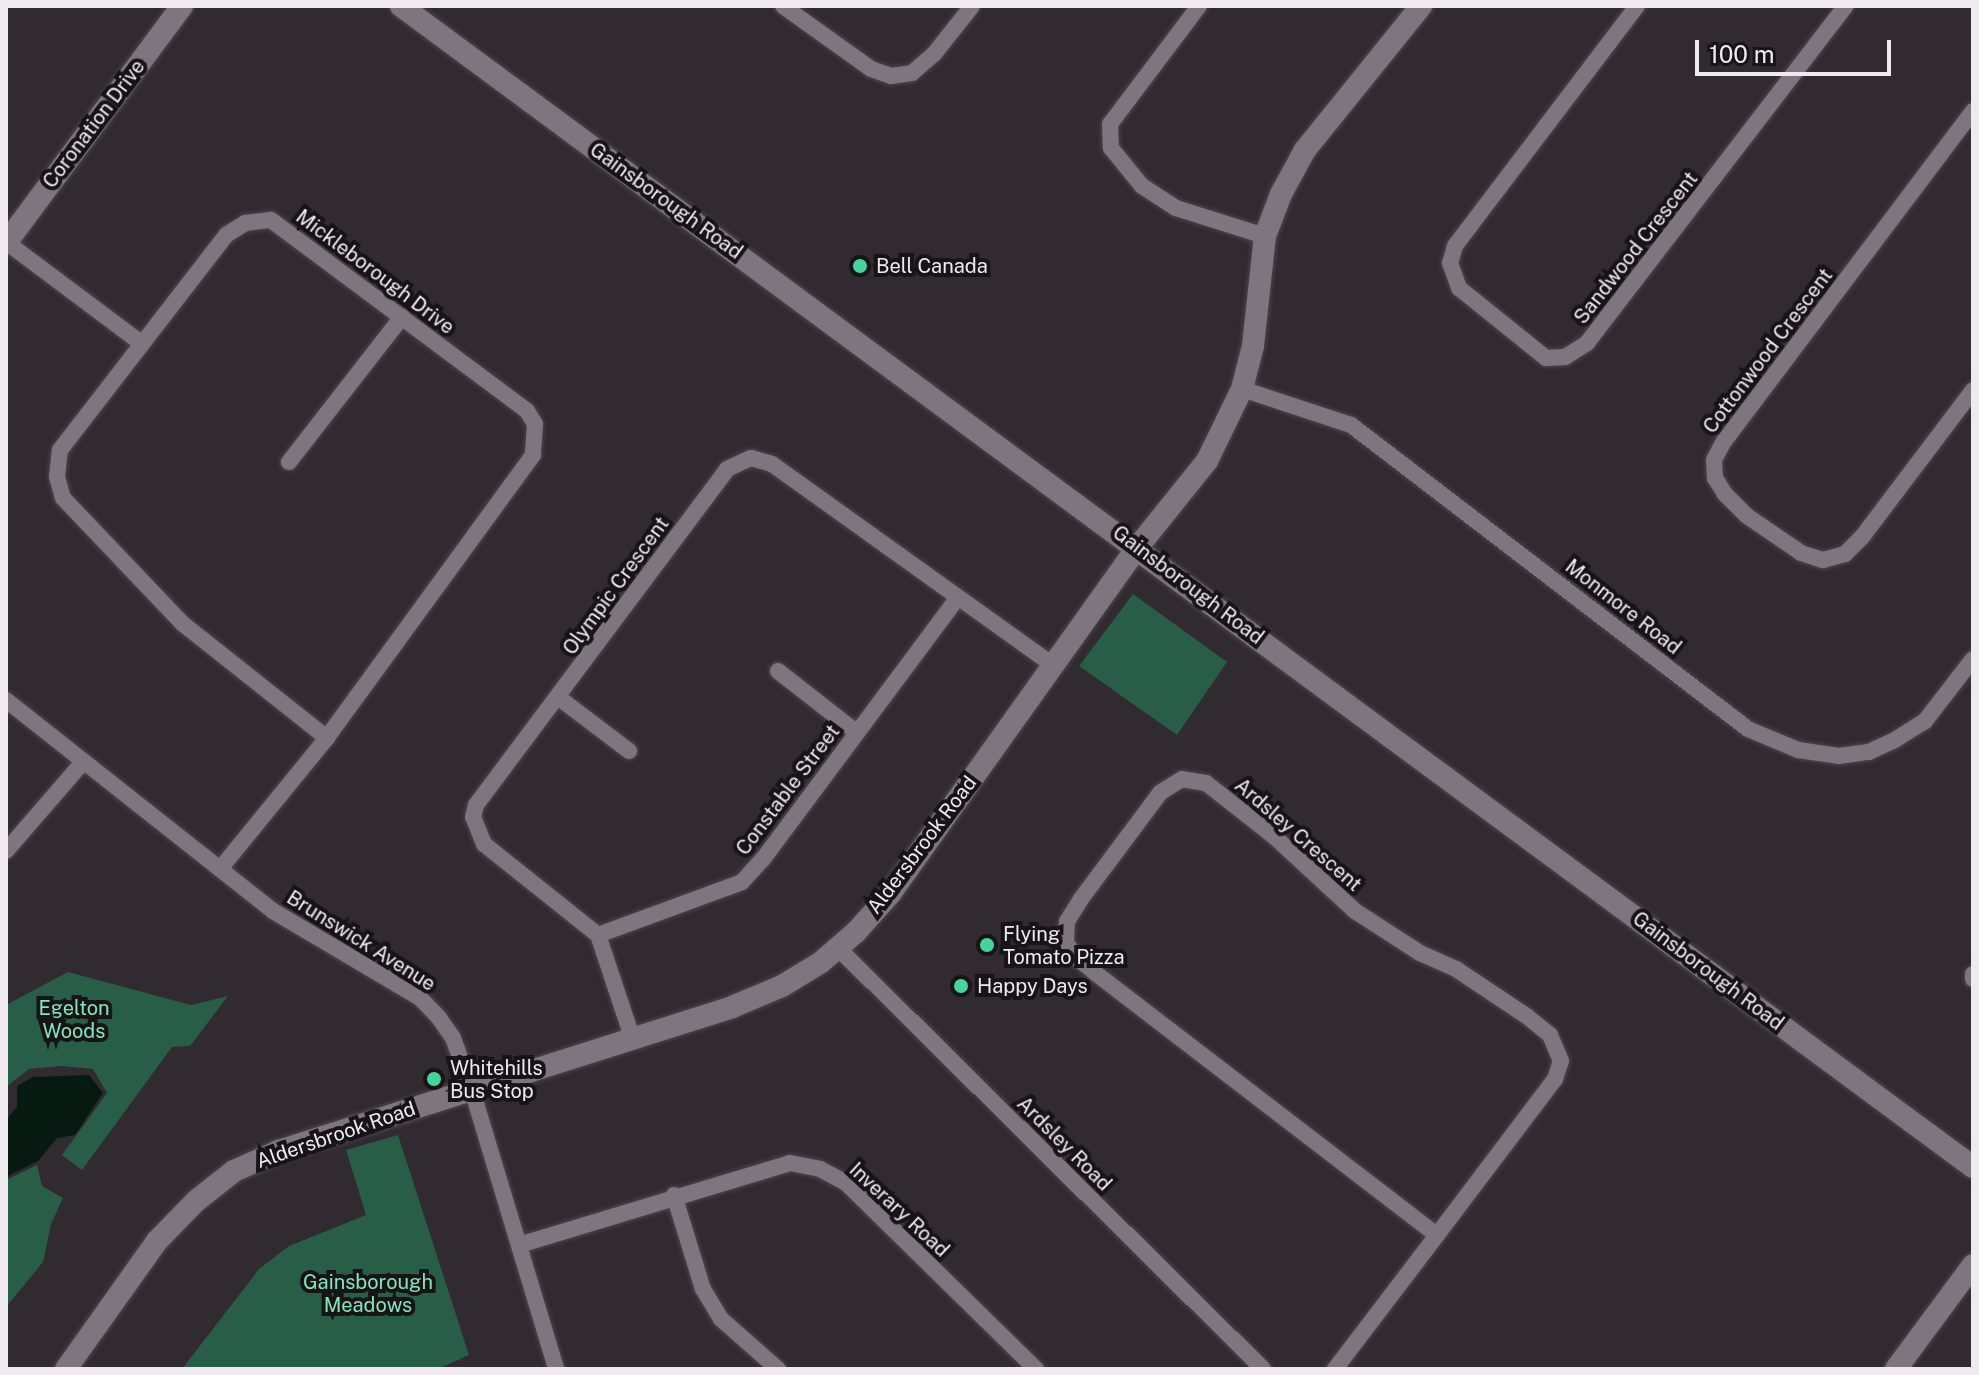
<!DOCTYPE html>
<html>
<head>
<meta charset="utf-8">
<style>
  body { margin:0 }
  #map { position:relative; width:1979px; height:1375px; overflow:hidden; background:#312a31; font-family:"Public Sans",sans-serif }
  div>[style] { position:absolute }
  .green>* { inset:0; background:#285d47 }
  .water>* { inset:0; background:#061a11 }
  .roads { filter:drop-shadow(0 0 2px #4c464c) drop-shadow(0 0 2px #4c464c) }
  .street>* { height:16px; margin:-8px; padding:0 8px; transform-origin:8px; border-radius:8px; background:#7e757e }
  .secondary>* { height:22px; margin:-11px; padding:0 11px; transform-origin:11px; border-radius:11px; background:#7e757e }
  .dots>* { width:22px; height:22px; translate:-50% -50%; box-sizing:border-box; border:4px solid #171417; border-radius:50% }
  span { translate:-50% -50%; white-space:nowrap; text-align:center; line-height:1.15; -webkit-text-stroke:8px #171417; paint-order:stroke }
  .street-label { font-size:20px; color:#efeaef }
  .poi-label { font-size:20px; color:#efeaef }
  .left { translate:0 -50%; text-align:left }
  .park-label { font-size:20px; color:#84e5ba }
  .frame { position:absolute; inset:0; border:8px solid #efeaef; pointer-events:none }
  .scale { position:absolute; left:1695px; top:40px; width:196px; height:36px; box-sizing:border-box; border:4px solid #efeaef; border-top:0; padding-left:10px; font-size:24px; line-height:28px; white-space:nowrap; color:#efeaef; -webkit-text-stroke:6px #171417; paint-order:stroke }
</style>
</head>
<body>
<div id="map">
  <div class="green">
    <div style="clip-path:polygon(1133px 594px,1227px 662px,1177px 735px,1079px 666px)"></div>
    <div style="clip-path:polygon(68px 972px,191px 1005px,228px 996px,190px 1046px,172px 1047px,82px 1170px,62px 1155px,107px 1093px,93px 1069px,62px 1066px,29px 1069px,6px 1087px,6px 1005px)"></div>
    <div style="clip-path:polygon(398px 1135px,469px 1355px,438px 1369px,182px 1369px,259px 1269px,289px 1246px,366px 1215px,346px 1150px)"></div>
    <div style="clip-path:polygon(37px 1165px,42px 1186px,63px 1198px,51px 1224px,43px 1262px,6px 1307px,6px 1180px)"></div>
  </div>
  <div class="water">
    <div style="clip-path:polygon(89px 1075px,103px 1093px,75px 1135px,57px 1138px,38px 1161px,6px 1177px,6px 1120px,17px 1107px,17px 1086px,33px 1077px)"></div>
  </div>
  <div class="roads">
    <div class="street">
      <div style="left:783px;top:6px;width:108px;rotate:35.6deg"></div>
      <div style="left:871px;top:69px;width:21px;rotate:19deg"></div>
      <div style="left:891px;top:76px;width:21px;rotate:-8deg"></div>
      <div style="left:912px;top:73px;width:29px;rotate:-41deg"></div>
      <div style="left:934px;top:54px;width:61px;rotate:-51.6deg"></div>
      <div style="left:1199px;top:6px;width:148px;rotate:127deg"></div>
      <div style="left:1110px;top:124px;width:24px;rotate:88deg"></div>
      <div style="left:1111px;top:148px;width:49px;rotate:50.8deg"></div>
      <div style="left:1142px;top:186px;width:40px;rotate:32.9deg"></div>
      <div style="left:1176px;top:208px;width:93px;rotate:17.5deg"></div>
      <div style="left:1637px;top:6px;width:301px;rotate:127.2deg"></div>
      <div style="left:1455px;top:246px;width:18px;rotate:106deg"></div>
      <div style="left:1450px;top:263px;width:27px;rotate:70deg"></div>
      <div style="left:1459px;top:288px;width:112px;rotate:38.8deg"></div>
      <div style="left:1546px;top:358px;width:19px;rotate:-3deg"></div>
      <div style="left:1565px;top:357px;width:26px;rotate:-32deg"></div>
      <div style="left:1587px;top:343px;width:425px;rotate:-52.5deg"></div>
      <div style="left:1973px;top:111px;width:413px;rotate:127deg"></div>
      <div style="left:1724px;top:441px;width:21px;rotate:118deg"></div>
      <div style="left:1714px;top:460px;width:18px;rotate:87deg"></div>
      <div style="left:1715px;top:478px;width:19px;rotate:58deg"></div>
      <div style="left:1725px;top:494px;width:31px;rotate:45deg"></div>
      <div style="left:1747px;top:516px;width:65px;rotate:34.4deg"></div>
      <div style="left:1801px;top:553px;width:23px;rotate:18deg"></div>
      <div style="left:1823px;top:560px;width:23px;rotate:-15deg"></div>
      <div style="left:1845px;top:554px;width:24px;rotate:-45deg"></div>
      <div style="left:1862px;top:537px;width:184px;rotate:-52.9deg"></div>
      <div style="left:6px;top:242px;width:169px;rotate:36.8deg"></div>
      <div style="left:1242px;top:389px;width:115px;rotate:18.3deg"></div>
      <div style="left:1351px;top:425px;width:500px;rotate:37.44deg"></div>
      <div style="left:1748px;top:729px;width:54px;rotate:22.8deg"></div>
      <div style="left:1798px;top:750px;width:41px;rotate:8.3deg"></div>
      <div style="left:1839px;top:756px;width:30px;rotate:-8deg"></div>
      <div style="left:1869px;top:752px;width:26px;rotate:-25deg"></div>
      <div style="left:1893px;top:741px;width:38px;rotate:-32deg"></div>
      <div style="left:1925px;top:721px;width:78px;rotate:-52.3deg"></div>
      <div style="left:289px;top:462px;width:184px;rotate:-52.1deg"></div>
      <div style="left:778px;top:671px;width:99px;rotate:38deg"></div>
      <div style="left:559px;top:698px;width:88px;rotate:37.1deg"></div>
      <div style="left:6px;top:700px;width:340px;rotate:38.3deg"></div>
      <div style="left:273px;top:911px;width:171px;rotate:30.6deg"></div>
      <div style="left:420px;top:998px;width:28px;rotate:46deg"></div>
      <div style="left:439px;top:1018px;width:24px;rotate:55deg"></div>
      <div style="left:453px;top:1038px;width:55px;rotate:69.9deg"></div>
      <div style="left:472px;top:1090px;width:291px;rotate:73.2deg"></div>
      <div style="left:6px;top:851px;width:118px;rotate:-49.1deg"></div>
      <div style="left:220px;top:869px;width:169px;rotate:-50.8deg"></div>
      <div style="left:327px;top:738px;width:184px;rotate:-141.6deg"></div>
      <div style="left:183px;top:624px;width:174px;rotate:-133.6deg"></div>
      <div style="left:63px;top:498px;width:22px;rotate:-106deg"></div>
      <div style="left:57px;top:477px;width:27px;rotate:-84deg"></div>
      <div style="left:60px;top:450px;width:272px;rotate:-52.3deg"></div>
      <div style="left:226px;top:235px;width:22px;rotate:-32deg"></div>
      <div style="left:245px;top:223px;width:26px;rotate:-7deg"></div>
      <div style="left:271px;top:220px;width:319px;rotate:36.7deg"></div>
      <div style="left:527px;top:411px;width:15px;rotate:58deg"></div>
      <div style="left:535px;top:424px;width:31px;rotate:94deg"></div>
      <div style="left:533px;top:455px;width:350px;rotate:126.1deg"></div>
      <div style="left:598px;top:935px;width:153px;rotate:-20.2deg"></div>
      <div style="left:742px;top:882px;width:31px;rotate:-48deg"></div>
      <div style="left:763px;top:859px;width:324px;rotate:-53.3deg"></div>
      <div style="left:838px;top:948px;width:598px;rotate:44.73deg"></div>
      <div style="left:1973px;top:974px;width:5px;rotate:90deg"></div>
      <div style="left:632px;top:1037px;width:108px;rotate:-108.4deg"></div>
      <div style="left:598px;top:935px;width:146px;rotate:-141.4deg"></div>
      <div style="left:484px;top:844px;width:29px;rotate:-112deg"></div>
      <div style="left:473px;top:817px;width:12px;rotate:-76deg"></div>
      <div style="left:476px;top:805px;width:419px;rotate:-53.2deg"></div>
      <div style="left:727px;top:469px;width:26px;rotate:-25deg"></div>
      <div style="left:751px;top:458px;width:22px;rotate:16deg"></div>
      <div style="left:772px;top:464px;width:345px;rotate:35.6deg"></div>
      <div style="left:674px;top:1195px;width:98px;rotate:72.9deg"></div>
      <div style="left:703px;top:1289px;width:35px;rotate:59deg"></div>
      <div style="left:721px;top:1319px;width:76px;rotate:41.3deg"></div>
      <div style="left:519px;top:1245px;width:283px;rotate:-16.8deg"></div>
      <div style="left:790px;top:1163px;width:31px;rotate:11deg"></div>
      <div style="left:820px;top:1169px;width:30px;rotate:28deg"></div>
      <div style="left:846px;top:1183px;width:266px;rotate:44.4deg"></div>
      <div style="left:1335px;top:1369px;width:168px;rotate:-52.7deg"></div>
      <div style="left:1437px;top:1235px;width:196px;rotate:-52.9deg"></div>
      <div style="left:1555px;top:1079px;width:19px;rotate:-72deg"></div>
      <div style="left:1561px;top:1061px;width:28px;rotate:-113deg"></div>
      <div style="left:1550px;top:1035px;width:28px;rotate:-141deg"></div>
      <div style="left:1528px;top:1017px;width:87px;rotate:-146.3deg"></div>
      <div style="left:1456px;top:969px;width:39px;rotate:-156deg"></div>
      <div style="left:1420px;top:953px;width:77px;rotate:-147.1deg"></div>
      <div style="left:1355px;top:911px;width:108px;rotate:-137.3deg"></div>
      <div style="left:1276px;top:838px;width:89px;rotate:-141.8deg"></div>
      <div style="left:1206px;top:783px;width:24px;rotate:-171deg"></div>
      <div style="left:1182px;top:779px;width:26px;rotate:148deg"></div>
      <div style="left:1160px;top:793px;width:132px;rotate:126.7deg"></div>
      <div style="left:1081px;top:899px;width:26px;rotate:122deg"></div>
      <div style="left:1067px;top:921px;width:22px;rotate:93deg"></div>
      <div style="left:1066px;top:943px;width:19px;rotate:54deg"></div>
      <div style="left:1077px;top:958px;width:22px;rotate:39deg"></div>
      <div style="left:1094px;top:972px;width:432px;rotate:37.5deg"></div>
    </div>
    <div class="secondary">
      <div style="left:401px;top:6px;width:1954px;rotate:36.45deg"></div>
      <div style="left:6px;top:243px;width:295px;rotate:-53.4deg"></div>
      <div style="left:66px;top:1369px;width:157px;rotate:-54.6deg"></div>
      <div style="left:157px;top:1241px;width:56px;rotate:-45.7deg"></div>
      <div style="left:196px;top:1201px;width:48px;rotate:-38.3deg"></div>
      <div style="left:234px;top:1171px;width:49px;rotate:-24deg"></div>
      <div style="left:279px;top:1151px;width:475px;rotate:-17.6deg"></div>
      <div style="left:732px;top:1007px;width:54px;rotate:-22.8deg"></div>
      <div style="left:782px;top:986px;width:44px;rotate:-31.2deg"></div>
      <div style="left:820px;top:963px;width:48px;rotate:-40.7deg"></div>
      <div style="left:856px;top:932px;width:51px;rotate:-48.2deg"></div>
      <div style="left:890px;top:894px;width:425px;rotate:-54.5deg"></div>
      <div style="left:1137px;top:548px;width:112px;rotate:-51.2deg"></div>
      <div style="left:1207px;top:461px;width:80px;rotate:-64.1deg"></div>
      <div style="left:1242px;top:389px;width:44px;rotate:-75.7deg"></div>
      <div style="left:1253px;top:346px;width:111px;rotate:-83.8deg"></div>
      <div style="left:1265px;top:236px;width:45px;rotate:-69.1deg"></div>
      <div style="left:1281px;top:194px;width:50px;rotate:-61.4deg"></div>
      <div style="left:1305px;top:150px;width:185px;rotate:-51.1deg"></div>
      <div style="left:1896px;top:1369px;width:129px;rotate:-53.5deg"></div>
    </div>
  </div>
  <div class="dots">
    <div style="left:860px;top:266px;background:#46d49e"></div>
    <div style="left:987px;top:945px;background:#46d49e"></div>
    <div style="left:961px;top:986px;background:#46d49e"></div>
    <div style="left:434px;top:1079px;background:#46d49e"></div>
  </div>
  <div class="street-label">
    <span style="left:94px;top:124px;rotate:-53deg">Coronation Drive</span>
    <span style="left:666px;top:201px;rotate:36deg">Gainsborough Road</span>
    <span style="left:1636px;top:248px;rotate:-52deg">Sandwood Crescent</span>
    <span style="left:375px;top:272px;rotate:37deg">Mickleborough Drive</span>
    <span style="left:1768px;top:351px;rotate:-53deg">Cottonwood Crescent</span>
    <span style="left:1188px;top:585px;rotate:37deg">Gainsborough Road</span>
    <span style="left:616px;top:586px;rotate:-54deg">Olympic Crescent</span>
    <span style="left:1623px;top:607px;rotate:38deg">Monmore Road</span>
    <span style="left:788px;top:790px;rotate:-53deg">Constable Street</span>
    <span style="left:1298px;top:835px;rotate:41deg">Ardsley Crescent</span>
    <span style="left:922px;top:845px;rotate:-53deg">Aldersbrook Road</span>
    <span style="left:361px;top:941px;rotate:32deg">Brunswick Avenue</span>
    <span style="left:1708px;top:971px;rotate:37deg">Gainsborough Road</span>
    <span style="left:336px;top:1135px;rotate:-19deg">Aldersbrook Road</span>
    <span style="left:1064px;top:1144px;rotate:45deg">Ardsley Road</span>
    <span style="left:899px;top:1210px;rotate:43deg">Inverary Road</span>
  </div>
  <div class="poi-label">
    <span class="left" style="left:876px;top:266px">Bell Canada</span>
    <span class="left" style="left:1003px;top:946px">Flying<br>Tomato Pizza</span>
    <span class="left" style="left:977px;top:986px">Happy Days</span>
    <span class="left" style="left:450px;top:1080px">Whitehills<br>Bus Stop</span>
  </div>
  <div class="park-label">
    <span style="left:74px;top:1020px">Egelton<br>Woods</span>
    <span style="left:368px;top:1294px">Gainsborough<br>Meadows</span>
  </div>
  <div class="frame"></div>
  <div class="scale">100 m</div>
</div>
</body>
</html>
